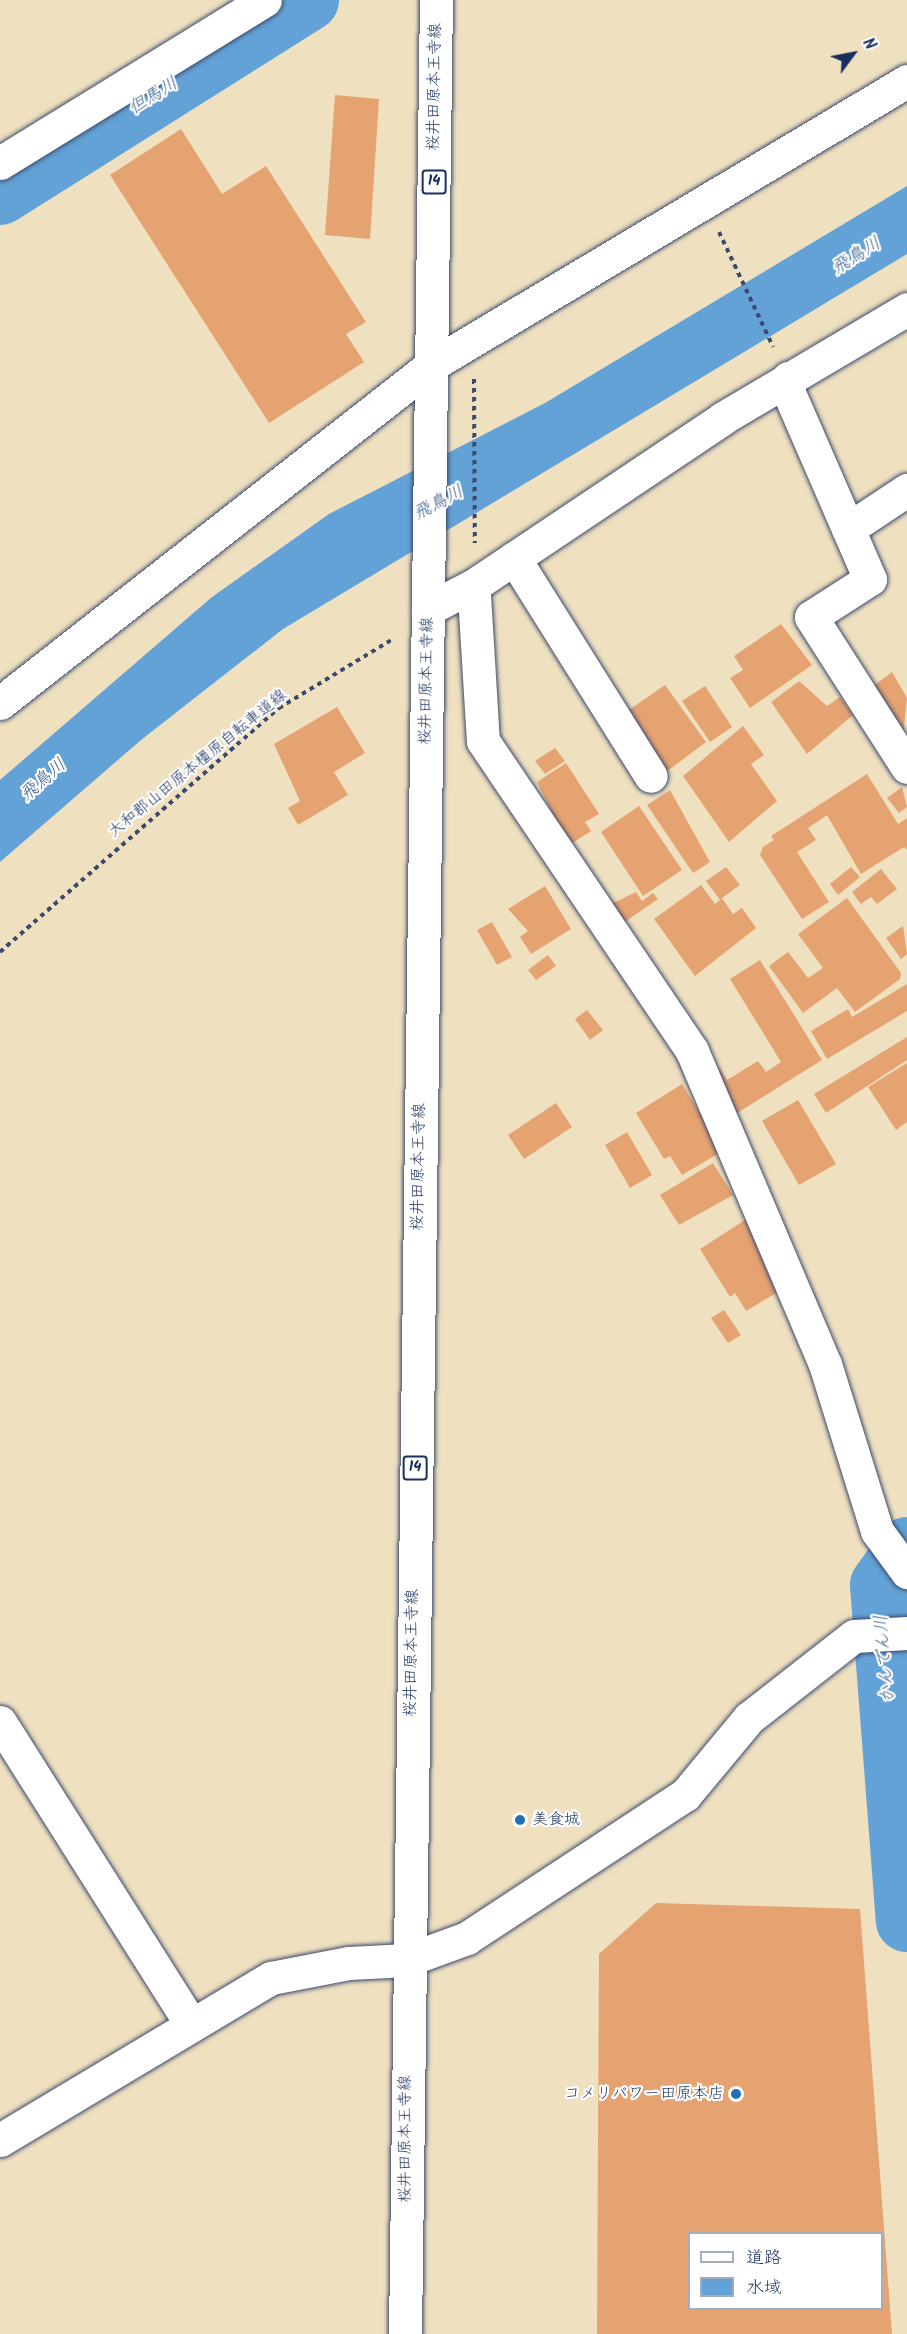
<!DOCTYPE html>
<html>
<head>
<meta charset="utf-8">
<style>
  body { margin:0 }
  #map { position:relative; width:907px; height:2334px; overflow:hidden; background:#efe0c0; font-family:Kalam,"Klee One",sans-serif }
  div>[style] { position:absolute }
  .water>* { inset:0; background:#63a2d6 }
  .river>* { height:62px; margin:-31px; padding:0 31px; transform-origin:31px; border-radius:31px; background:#63a2d6 }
  .building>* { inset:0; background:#e6a372 }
  .path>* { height:4px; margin-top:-2px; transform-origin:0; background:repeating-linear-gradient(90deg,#3b4a6d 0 4.5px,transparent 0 9px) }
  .roads { filter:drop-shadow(0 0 2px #3b4a6d) drop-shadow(0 0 2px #3b4a6d) }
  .minor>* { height:33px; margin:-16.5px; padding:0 16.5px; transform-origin:16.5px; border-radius:16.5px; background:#fff }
  .major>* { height:33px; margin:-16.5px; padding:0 16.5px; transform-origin:16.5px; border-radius:16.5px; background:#fff }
  .dots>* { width:16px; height:16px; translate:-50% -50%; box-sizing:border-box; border:3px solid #fff; border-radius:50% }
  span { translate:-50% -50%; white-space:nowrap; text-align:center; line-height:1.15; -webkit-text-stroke:4.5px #fff; paint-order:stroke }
  .shield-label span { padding:2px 4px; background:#fff; border:2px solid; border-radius:4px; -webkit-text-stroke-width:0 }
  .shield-label { font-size:15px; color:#1b2f5e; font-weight:700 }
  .street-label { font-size:16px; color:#1b2f5e }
  .poi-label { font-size:16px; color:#1b2f5e }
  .left { translate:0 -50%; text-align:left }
  .right { translate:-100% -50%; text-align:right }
  .water-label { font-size:18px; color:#385d8e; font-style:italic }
  .legend { position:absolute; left:688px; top:2232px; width:195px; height:78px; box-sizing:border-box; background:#fff; border:2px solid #a4acbf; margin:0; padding:8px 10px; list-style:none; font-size:18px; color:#1b2f5e }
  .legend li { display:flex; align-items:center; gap:12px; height:30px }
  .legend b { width:30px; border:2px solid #a4acbf }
  .north { position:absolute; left:823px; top:24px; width:60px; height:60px; -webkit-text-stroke:4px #fff; paint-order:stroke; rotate:58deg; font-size:16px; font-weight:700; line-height:24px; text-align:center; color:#1b2f5e }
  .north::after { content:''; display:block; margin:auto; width:21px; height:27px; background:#1b2f5e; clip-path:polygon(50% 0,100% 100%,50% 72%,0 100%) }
</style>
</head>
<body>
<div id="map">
  <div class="water">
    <div style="clip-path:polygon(907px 186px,907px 254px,283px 629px,141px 740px,0 862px,0 780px,212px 597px,329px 514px,545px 403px)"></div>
  </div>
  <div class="river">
    <div style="left:0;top:194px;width:364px;rotate:-32.2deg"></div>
    <div style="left:907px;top:1548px;width:45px;rotate:125.1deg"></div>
    <div style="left:881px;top:1585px;width:337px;rotate:85.6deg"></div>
  </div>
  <div class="building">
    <div style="clip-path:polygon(335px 95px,379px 99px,370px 239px,325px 235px)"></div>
    <div style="clip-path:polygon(181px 129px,222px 194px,266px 166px,366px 322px,346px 334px,364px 362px,269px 423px,110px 175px)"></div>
    <div style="clip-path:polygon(781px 624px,812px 665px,750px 708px,730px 678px,743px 670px,734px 656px)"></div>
    <div style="clip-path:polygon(892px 672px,907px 698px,903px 736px,864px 693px)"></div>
    <div style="clip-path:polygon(799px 681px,827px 706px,840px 697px,853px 715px,807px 754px,771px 702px)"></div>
    <div style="clip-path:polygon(665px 685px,706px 742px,666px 772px,623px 714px)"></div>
    <div style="clip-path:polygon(705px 686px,732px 727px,710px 742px,682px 701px)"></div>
    <div style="clip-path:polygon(337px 707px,365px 753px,334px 772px,348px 795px,298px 825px,288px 808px,300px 801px,274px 744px)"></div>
    <div style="clip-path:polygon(743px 726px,764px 755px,751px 764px,777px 801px,729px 842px,683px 776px)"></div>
    <div style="clip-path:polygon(555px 748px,565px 761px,545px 774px,535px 761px)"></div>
    <div style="clip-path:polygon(566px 763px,599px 814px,585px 822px,591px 831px,568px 846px,537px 782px)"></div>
    <div style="clip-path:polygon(867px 774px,898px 824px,907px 818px,907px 850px,904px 847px,861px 874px,827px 815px,808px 828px,816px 840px,797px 852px,829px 902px,802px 919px,760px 855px,763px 847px,774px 840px,771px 836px)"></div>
    <div style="clip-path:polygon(902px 787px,907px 807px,899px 813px,887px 798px)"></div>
    <div style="clip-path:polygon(670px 790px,710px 862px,693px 873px,647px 805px)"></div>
    <div style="clip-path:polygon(639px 806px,682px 870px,643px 896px,601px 832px)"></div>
    <div style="clip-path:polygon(726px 867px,740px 885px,722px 898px,733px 914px,742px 908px,756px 928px,695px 976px,654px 919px,701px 885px,715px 904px,720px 900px,706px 881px)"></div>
    <div style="clip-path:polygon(851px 867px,860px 877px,838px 895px,830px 884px)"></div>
    <div style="clip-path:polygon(881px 869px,897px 889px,877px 904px,871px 897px,861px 904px,852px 892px)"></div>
    <div style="clip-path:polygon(545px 886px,571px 929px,531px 954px,520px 937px,528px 931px,508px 909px)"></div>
    <div style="clip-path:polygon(636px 892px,642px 901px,653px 893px,658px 899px,616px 928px,603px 908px)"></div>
    <div style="clip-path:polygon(847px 898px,901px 973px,900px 979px,855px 1012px,837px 988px,803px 1013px,769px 966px,788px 952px,808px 978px,823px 968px,798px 934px)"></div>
    <div style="clip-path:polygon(492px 922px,512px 957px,497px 965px,477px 930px)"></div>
    <div style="clip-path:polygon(903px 926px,907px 954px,901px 959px,886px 938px)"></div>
    <div style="clip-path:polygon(548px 955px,556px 966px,536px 980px,528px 970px)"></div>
    <div style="clip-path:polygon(760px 960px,822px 1060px,734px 1115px,709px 1077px,720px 1069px,727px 1080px,758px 1061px,766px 1072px,781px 1062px,730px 979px)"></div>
    <div style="clip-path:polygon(907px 984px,907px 1011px,827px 1059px,811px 1031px,848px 1009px,852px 1017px)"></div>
    <div style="clip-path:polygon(587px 1010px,603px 1030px,590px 1040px,575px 1019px)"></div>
    <div style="clip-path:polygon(907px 1037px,907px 1060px,826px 1113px,814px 1094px)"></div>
    <div style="clip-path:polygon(907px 1063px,907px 1122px,896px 1130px,868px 1087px)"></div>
    <div style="clip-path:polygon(682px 1084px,723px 1151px,682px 1175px,670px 1156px,664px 1159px,636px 1113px)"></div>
    <div style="clip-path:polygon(798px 1100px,836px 1164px,799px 1185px,762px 1121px)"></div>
    <div style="clip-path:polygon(556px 1103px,572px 1127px,524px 1159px,508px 1135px)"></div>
    <div style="clip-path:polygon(627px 1132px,652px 1175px,630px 1188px,605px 1145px)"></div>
    <div style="clip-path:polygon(713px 1163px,733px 1195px,679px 1225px,660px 1195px)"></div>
    <div style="clip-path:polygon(745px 1220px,781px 1290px,746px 1311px,735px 1293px,730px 1297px,700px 1249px)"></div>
    <div style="clip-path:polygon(724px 1310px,741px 1335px,728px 1343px,711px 1318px)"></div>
    <div style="clip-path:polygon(evenodd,656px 1903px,860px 1909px,892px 2334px,597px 2334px,599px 1954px,656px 1903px,690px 2234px,882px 2234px,882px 2308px,690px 2308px,690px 2234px)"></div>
  </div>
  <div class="path">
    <div style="left:719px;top:232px;width:127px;rotate:64.8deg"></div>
    <div style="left:474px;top:379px;width:164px;rotate:89.7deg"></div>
    <div style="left:0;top:952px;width:371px;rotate:-41.2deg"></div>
    <div style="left:279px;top:708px;width:133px;rotate:-31.2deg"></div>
  </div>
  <div class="roads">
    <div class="minor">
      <div style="left:0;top:163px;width:311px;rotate:-31.6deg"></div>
      <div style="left:788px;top:378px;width:15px;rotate:86deg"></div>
      <div style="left:789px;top:393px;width:203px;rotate:66.5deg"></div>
      <div style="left:870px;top:579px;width:70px;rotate:147.2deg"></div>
      <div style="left:811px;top:617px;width:178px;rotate:57.4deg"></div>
      <div style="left:848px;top:529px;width:71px;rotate:-33.5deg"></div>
      <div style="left:514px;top:558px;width:257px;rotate:57.9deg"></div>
      <div style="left:474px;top:595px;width:146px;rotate:86.5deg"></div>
      <div style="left:483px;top:741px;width:374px;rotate:56deg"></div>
      <div style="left:692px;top:1051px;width:340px;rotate:67deg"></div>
      <div style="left:825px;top:1364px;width:175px;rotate:72.7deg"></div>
      <div style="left:877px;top:1531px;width:51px;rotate:53.8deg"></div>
      <div style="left:428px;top:609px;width:52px;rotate:-27.6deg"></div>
      <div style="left:474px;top:585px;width:300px;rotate:-33.8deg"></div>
      <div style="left:723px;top:418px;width:214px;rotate:-30.6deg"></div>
      <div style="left:0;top:703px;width:550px;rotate:-38.06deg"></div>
      <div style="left:433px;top:364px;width:552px;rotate:-30.84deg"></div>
      <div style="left:0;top:1722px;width:356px;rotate:57.7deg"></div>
      <div style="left:0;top:2140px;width:316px;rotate:-30.9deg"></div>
      <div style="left:271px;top:1978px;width:79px;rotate:-10.9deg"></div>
      <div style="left:349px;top:1963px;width:58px;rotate:-3deg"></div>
      <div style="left:407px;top:1960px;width:64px;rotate:-20.1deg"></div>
      <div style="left:467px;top:1938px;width:261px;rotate:-33.3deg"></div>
      <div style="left:685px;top:1795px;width:100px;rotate:-50.3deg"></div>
      <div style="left:749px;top:1718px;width:133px;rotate:-38deg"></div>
      <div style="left:854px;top:1636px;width:53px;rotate:-3.2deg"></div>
    </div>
    <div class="major">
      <div style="left:405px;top:2334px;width:2334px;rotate:-89.24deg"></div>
    </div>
  </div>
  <div class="dots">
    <div style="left:520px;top:1820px;background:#1f6fb2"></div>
    <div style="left:736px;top:2094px;background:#1f6fb2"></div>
  </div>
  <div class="shield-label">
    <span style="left:434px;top:182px">14</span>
    <span style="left:415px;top:1468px">14</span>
  </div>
  <div class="street-label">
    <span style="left:435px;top:87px;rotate:-89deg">桜井田原本王寺線</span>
    <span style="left:427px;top:681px;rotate:-89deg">桜井田原本王寺線</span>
    <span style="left:198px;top:764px;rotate:-39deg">大和郡山田原本橿原自転車道線</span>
    <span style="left:419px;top:1167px;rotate:-89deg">桜井田原本王寺線</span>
    <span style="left:412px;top:1653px;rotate:-89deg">桜井田原本王寺線</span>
    <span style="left:406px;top:2139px;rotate:-90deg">桜井田原本王寺線</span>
  </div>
  <div class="poi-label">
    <span class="left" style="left:532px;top:1820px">美食城</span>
    <span class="right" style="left:724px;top:2094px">コメリパワー田原本店</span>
  </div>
  <div class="water-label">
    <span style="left:154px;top:97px;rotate:-32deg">但馬川</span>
    <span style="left:857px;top:257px;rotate:-32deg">飛鳥川</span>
    <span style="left:439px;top:504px;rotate:-28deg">飛鳥川</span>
    <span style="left:44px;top:781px;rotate:-41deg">飛鳥川</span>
    <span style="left:886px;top:1659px;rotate:-95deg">かんでん川</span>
  </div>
  <ul class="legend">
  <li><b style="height:8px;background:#fff"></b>道路</li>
  <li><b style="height:16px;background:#63a2d6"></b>水域</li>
  </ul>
  <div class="north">N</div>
</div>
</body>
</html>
